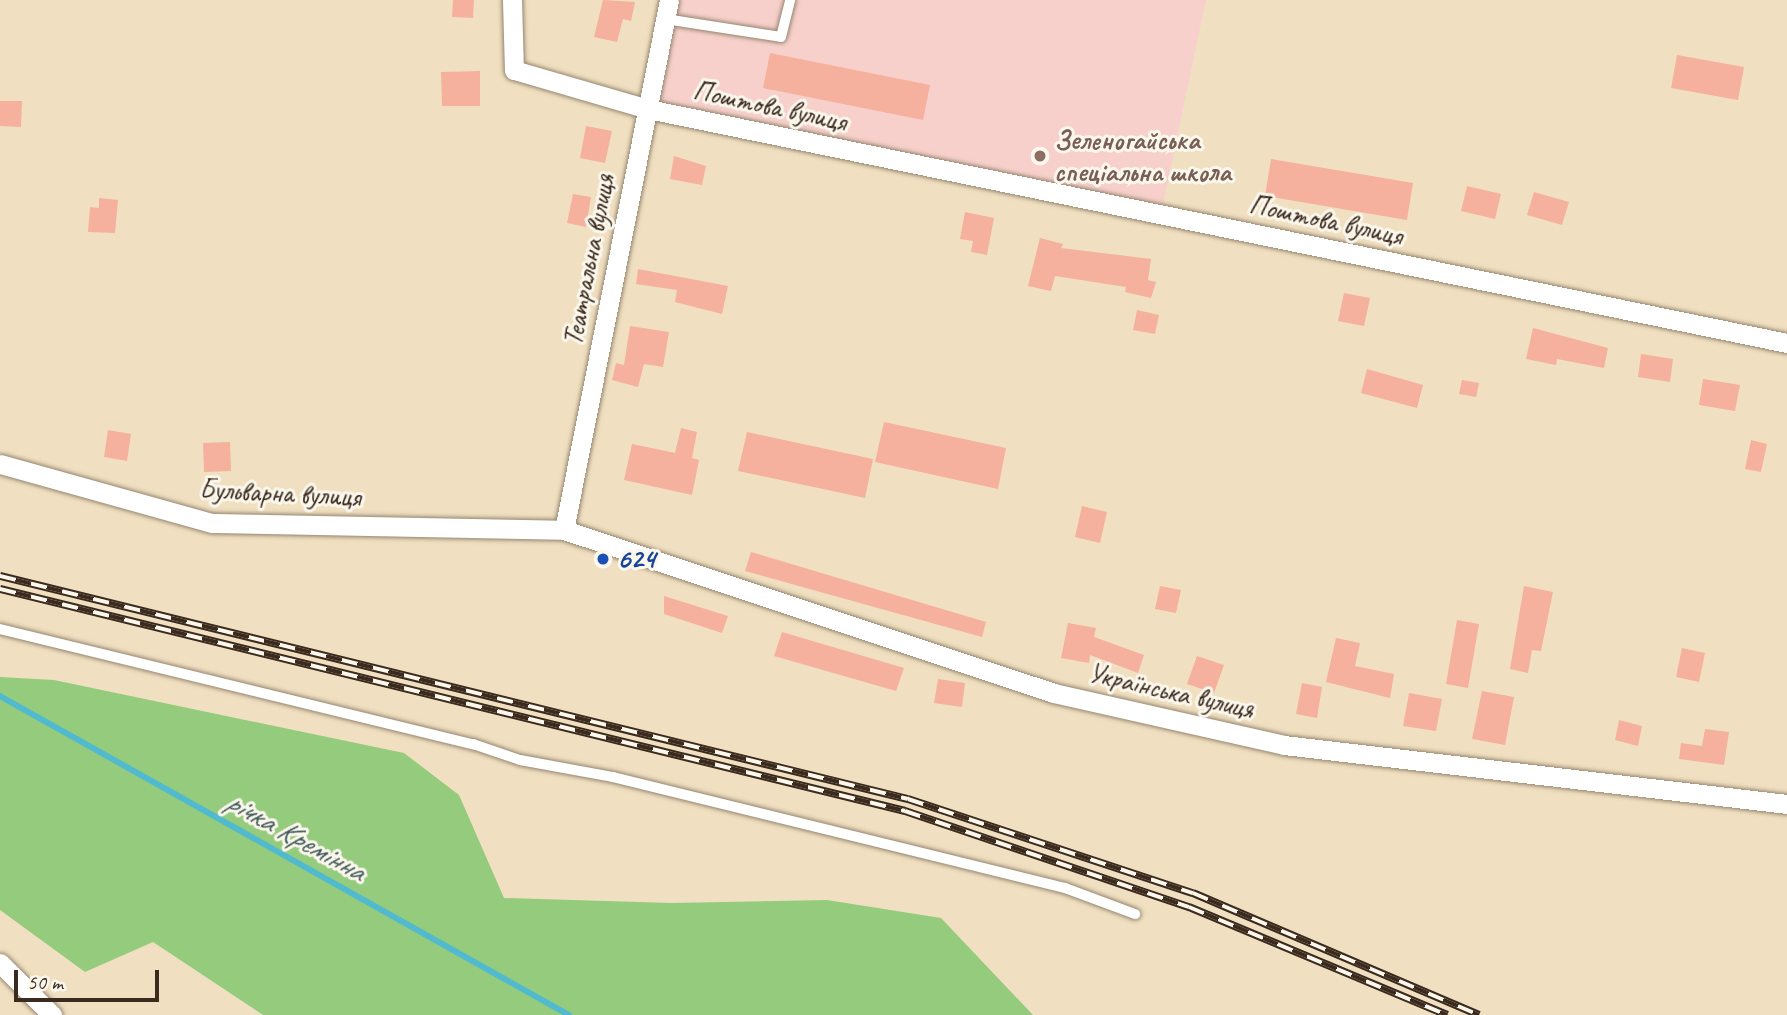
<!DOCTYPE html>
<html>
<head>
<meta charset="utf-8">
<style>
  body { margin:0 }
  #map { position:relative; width:1787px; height:1015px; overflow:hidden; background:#f0e0c1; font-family:Caveat,sans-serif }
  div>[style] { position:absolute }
  .built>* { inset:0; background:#f7d0cb }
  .green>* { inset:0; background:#95cb7d }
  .stream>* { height:6px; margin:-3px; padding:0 3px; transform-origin:3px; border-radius:3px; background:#51bacf }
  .building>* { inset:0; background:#f5b09e }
  .roads { filter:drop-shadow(0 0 2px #968570) drop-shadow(0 0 2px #968570) }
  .service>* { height:10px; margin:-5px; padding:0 5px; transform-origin:5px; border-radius:5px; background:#fff }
  .minor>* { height:19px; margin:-9.5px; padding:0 9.5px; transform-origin:9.5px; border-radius:9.5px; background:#fff }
  .rail>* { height:8px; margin-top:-4px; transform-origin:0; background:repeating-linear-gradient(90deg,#fbf7ec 0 16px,#3b2a1e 0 32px); box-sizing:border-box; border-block:2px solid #3b2a1e }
  .dots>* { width:19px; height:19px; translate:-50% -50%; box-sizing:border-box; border:4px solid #fbf7ec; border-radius:50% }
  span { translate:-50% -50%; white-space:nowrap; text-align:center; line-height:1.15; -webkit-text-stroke:6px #fbf7ec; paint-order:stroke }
  .street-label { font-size:28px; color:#3b2a1e }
  .education-label { font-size:28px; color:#785e54; font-weight:700 }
  .left { translate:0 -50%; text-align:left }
  .transit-label { font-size:28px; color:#164399; font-weight:700 }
  .water-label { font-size:30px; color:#435c5c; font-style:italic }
  .scale { position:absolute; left:14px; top:970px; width:145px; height:32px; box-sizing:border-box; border:4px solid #3b2a1e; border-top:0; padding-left:9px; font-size:21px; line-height:24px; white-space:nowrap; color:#3b2a1e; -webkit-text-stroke:5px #fbf7ec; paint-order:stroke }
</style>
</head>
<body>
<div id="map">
  <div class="built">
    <div style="clip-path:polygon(675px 0,1206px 0,1162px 209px,654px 104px)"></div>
  </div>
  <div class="green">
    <div style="clip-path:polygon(0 677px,54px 680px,404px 753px,459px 795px,504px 898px,671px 903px,827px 900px,941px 918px,1033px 1015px,263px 1015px,153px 942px,85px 972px,0 910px)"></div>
  </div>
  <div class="stream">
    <div style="left:0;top:696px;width:652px;rotate:29.28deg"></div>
  </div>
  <div class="building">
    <div style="clip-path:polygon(453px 0,474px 0,473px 18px,452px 17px)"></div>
    <div style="clip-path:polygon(603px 0,635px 2px,631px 21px,623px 19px,617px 42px,594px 37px)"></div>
    <div style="clip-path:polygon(770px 53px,930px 85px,923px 120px,763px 88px)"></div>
    <div style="clip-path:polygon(1677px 55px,1744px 67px,1738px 100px,1671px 88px)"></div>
    <div style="clip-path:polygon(480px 71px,480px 106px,442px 106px,441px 72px)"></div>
    <div style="clip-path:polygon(0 101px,22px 101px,21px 127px,0 126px)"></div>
    <div style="clip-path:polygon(586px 126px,612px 131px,605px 163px,580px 158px)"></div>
    <div style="clip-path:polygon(674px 156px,706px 166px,702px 185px,670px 179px)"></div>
    <div style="clip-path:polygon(1271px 159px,1413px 183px,1407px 220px,1265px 196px)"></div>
    <div style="clip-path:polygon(1467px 186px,1501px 194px,1495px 219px,1461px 211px)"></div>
    <div style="clip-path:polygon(1534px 192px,1569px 202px,1562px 225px,1527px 215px)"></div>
    <div style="clip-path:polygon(573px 194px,591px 197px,586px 227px,567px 223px)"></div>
    <div style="clip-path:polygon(99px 198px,118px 200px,115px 233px,88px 232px,90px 207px,99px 208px)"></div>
    <div style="clip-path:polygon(965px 212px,994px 218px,987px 255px,971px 252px,973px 241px,960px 239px)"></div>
    <div style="clip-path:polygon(1040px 238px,1063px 244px,1061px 248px,1151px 259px,1148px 280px,1156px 282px,1151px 298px,1125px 292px,1126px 287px,1055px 276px,1051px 291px,1028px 286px)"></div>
    <div style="clip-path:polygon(638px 269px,728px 286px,722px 314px,675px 302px,677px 290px,636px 284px)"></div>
    <div style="clip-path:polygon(1344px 293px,1370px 298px,1364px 326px,1338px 321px)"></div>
    <div style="clip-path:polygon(1137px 310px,1159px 315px,1155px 334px,1133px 330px)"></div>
    <div style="clip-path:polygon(630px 326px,669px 332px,663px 367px,644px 364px,638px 387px,612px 380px,616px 363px,624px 365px)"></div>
    <div style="clip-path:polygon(1533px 328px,1608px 348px,1604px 368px,1557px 359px,1556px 365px,1526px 359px)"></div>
    <div style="clip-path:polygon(1641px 354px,1673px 359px,1670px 382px,1638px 377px)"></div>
    <div style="clip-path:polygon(1367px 369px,1423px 385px,1417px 408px,1361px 393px)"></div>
    <div style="clip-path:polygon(1703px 379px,1740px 385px,1735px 411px,1699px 405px)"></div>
    <div style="clip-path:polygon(1462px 380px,1479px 383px,1476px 397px,1459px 394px)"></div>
    <div style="clip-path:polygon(884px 422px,1006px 448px,998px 489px,875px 462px)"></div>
    <div style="clip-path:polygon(681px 428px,697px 432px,692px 458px,699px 460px,692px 495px,624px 480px,632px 444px,675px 453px)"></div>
    <div style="clip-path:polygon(108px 430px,131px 434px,127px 461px,104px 457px)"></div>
    <div style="clip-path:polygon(747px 432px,873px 459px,865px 498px,738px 471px)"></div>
    <div style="clip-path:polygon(1751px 440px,1767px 444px,1761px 472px,1745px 469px)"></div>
    <div style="clip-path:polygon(230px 442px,231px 471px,204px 472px,203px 443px)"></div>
    <div style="clip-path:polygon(1082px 506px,1107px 512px,1100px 543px,1075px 537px)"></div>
    <div style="clip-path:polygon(751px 552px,986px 622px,982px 637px,745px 571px)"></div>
    <div style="clip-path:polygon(1160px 586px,1181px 590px,1176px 613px,1155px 609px)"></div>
    <div style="clip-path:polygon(1524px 586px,1553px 592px,1541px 651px,1532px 650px,1528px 673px,1510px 669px)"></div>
    <div style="clip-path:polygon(664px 596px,728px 616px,722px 633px,664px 614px)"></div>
    <div style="clip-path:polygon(1457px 620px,1479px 624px,1468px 688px,1446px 684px)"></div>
    <div style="clip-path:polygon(1068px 623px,1096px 628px,1094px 637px,1144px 655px,1138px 673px,1090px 655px,1089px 663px,1061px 658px)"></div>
    <div style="clip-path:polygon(782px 632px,904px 668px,896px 691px,774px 656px)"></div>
    <div style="clip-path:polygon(1336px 638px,1360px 643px,1355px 666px,1394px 674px,1390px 698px,1326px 682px)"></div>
    <div style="clip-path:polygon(1682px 648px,1705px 653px,1699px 682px,1676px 677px)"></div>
    <div style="clip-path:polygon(1197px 656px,1224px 665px,1214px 693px,1187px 684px)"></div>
    <div style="clip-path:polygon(938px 679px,965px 683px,962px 707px,934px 703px)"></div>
    <div style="clip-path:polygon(1302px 683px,1322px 687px,1317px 718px,1296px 714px)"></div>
    <div style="clip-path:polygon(1482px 691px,1514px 697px,1505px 745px,1472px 739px)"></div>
    <div style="clip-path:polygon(1409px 693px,1442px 699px,1436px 731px,1403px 726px)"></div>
    <div style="clip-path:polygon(1619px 720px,1642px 726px,1638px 746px,1615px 740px)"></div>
    <div style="clip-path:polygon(1705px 729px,1729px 732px,1724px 765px,1679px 759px,1681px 743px,1702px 746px)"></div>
  </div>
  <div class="roads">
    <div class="service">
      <div style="left:665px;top:19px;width:117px;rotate:8.8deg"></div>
      <div style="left:781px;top:37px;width:38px;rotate:-76deg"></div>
      <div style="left:0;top:629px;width:487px;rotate:13.7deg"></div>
      <div style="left:473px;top:744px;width:50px;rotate:18.8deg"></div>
      <div style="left:520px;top:760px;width:95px;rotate:10.4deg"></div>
      <div style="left:613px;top:777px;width:465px;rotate:13.8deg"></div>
      <div style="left:1065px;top:888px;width:75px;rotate:20.4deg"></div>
    </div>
    <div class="minor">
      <div style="left:512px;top:0;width:70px;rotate:88.4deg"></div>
      <div style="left:514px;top:70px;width:140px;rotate:16.2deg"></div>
      <div style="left:648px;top:109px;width:1163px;rotate:11.61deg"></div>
      <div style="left:0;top:464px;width:220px;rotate:15.6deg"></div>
      <div style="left:212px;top:523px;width:352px;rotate:1.1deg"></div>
      <div style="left:564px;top:530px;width:516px;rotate:18.4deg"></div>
      <div style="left:1054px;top:693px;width:236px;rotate:12.7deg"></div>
      <div style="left:1284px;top:745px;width:506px;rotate:6.69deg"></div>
      <div style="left:564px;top:530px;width:540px;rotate:-78.79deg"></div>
      <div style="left:0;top:963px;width:74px;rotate:45deg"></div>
    </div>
  </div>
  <div class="rail">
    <div style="left:0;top:576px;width:935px;rotate:13.8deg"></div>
    <div style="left:908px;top:799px;width:300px;rotate:18.3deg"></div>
    <div style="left:1193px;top:893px;width:311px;rotate:23.1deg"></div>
    <div style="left:0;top:589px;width:932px;rotate:13.78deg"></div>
    <div style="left:905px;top:811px;width:300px;rotate:18.7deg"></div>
    <div style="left:1189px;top:907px;width:280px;rotate:22.7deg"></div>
  </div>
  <div class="dots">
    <div style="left:1040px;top:156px;background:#8d6e63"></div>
    <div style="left:603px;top:559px;background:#1a4fb4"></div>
  </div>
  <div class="street-label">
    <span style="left:770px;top:106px;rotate:12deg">Поштова вулиця</span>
    <span style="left:1326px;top:220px;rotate:12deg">Поштова вулиця</span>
    <span style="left:589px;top:260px;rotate:-79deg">Театральна вулиця</span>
    <span style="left:280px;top:493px;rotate:3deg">Бульварна вулиця</span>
    <span style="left:1171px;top:691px;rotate:13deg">Українська вулиця</span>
  </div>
  <div class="education-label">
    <span class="left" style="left:1054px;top:156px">Зеленогайська<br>спеціальна школа</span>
  </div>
  <div class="transit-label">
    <span class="left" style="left:617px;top:559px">624</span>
  </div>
  <div class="water-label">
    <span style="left:296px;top:836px;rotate:29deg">річка Кремінна</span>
  </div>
  <div class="scale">50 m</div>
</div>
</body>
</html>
